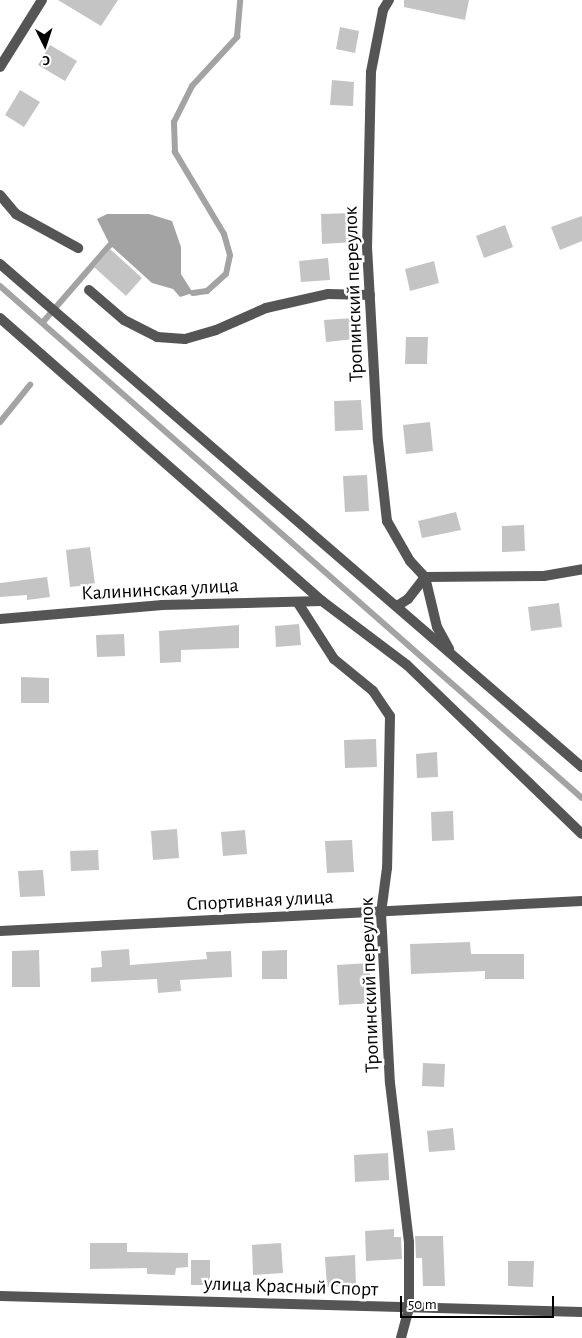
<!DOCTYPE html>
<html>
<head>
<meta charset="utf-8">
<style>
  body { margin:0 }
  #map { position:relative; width:582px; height:1338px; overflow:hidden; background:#fff; font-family:"Alegreya Sans",sans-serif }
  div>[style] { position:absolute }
  .water>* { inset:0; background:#a3a3a3 }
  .stream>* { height:6px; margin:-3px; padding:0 3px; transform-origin:3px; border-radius:3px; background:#a3a3a3 }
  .building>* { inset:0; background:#c4c4c4 }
  .lane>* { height:10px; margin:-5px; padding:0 5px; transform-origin:5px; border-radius:5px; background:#555 }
  .street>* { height:10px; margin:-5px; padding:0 5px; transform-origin:5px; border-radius:5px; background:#555 }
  span { translate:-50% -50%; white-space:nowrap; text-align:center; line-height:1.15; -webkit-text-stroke:5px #fff; paint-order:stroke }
  .street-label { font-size:20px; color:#000 }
  .north { position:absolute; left:20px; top:20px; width:50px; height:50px; -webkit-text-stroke:4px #fff; paint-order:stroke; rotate:176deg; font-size:14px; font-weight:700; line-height:20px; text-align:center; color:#000 }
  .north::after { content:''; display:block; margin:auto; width:18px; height:22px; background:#000; clip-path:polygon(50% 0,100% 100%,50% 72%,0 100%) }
  .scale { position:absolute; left:400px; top:1296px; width:154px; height:22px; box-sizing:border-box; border:2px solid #000; border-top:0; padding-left:6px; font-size:15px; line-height:18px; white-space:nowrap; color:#000; -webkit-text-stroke:4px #fff; paint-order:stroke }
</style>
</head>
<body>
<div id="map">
  <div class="water">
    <div style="clip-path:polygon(107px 214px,149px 214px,172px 221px,181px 247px,181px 274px,193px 293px,180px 297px,173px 289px,152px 283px,110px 245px,97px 219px)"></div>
  </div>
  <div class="stream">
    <div style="left:0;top:286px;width:775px;rotate:41.34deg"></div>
    <div style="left:193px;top:293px;width:14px;rotate:-8deg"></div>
    <div style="left:207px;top:291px;width:25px;rotate:-42deg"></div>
    <div style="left:226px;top:274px;width:19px;rotate:-78deg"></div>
    <div style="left:230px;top:255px;width:22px;rotate:-106deg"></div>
    <div style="left:224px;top:234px;width:96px;rotate:-120.9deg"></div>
    <div style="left:175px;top:152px;width:30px;rotate:-92deg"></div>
    <div style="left:174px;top:122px;width:40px;rotate:-63.4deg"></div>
    <div style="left:192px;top:86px;width:67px;rotate:-47.4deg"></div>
    <div style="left:237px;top:37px;width:37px;rotate:-85deg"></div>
    <div style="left:43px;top:322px;width:102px;rotate:-49deg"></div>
    <div style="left:0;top:422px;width:48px;rotate:-51deg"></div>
  </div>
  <div class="building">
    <div style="clip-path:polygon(58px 0,118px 0,101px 26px)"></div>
    <div style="clip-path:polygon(404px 0,469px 0,465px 20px,404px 7px)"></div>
    <div style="clip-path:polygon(340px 27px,359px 31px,355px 53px,336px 49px)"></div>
    <div style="clip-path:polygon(50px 45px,77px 61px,65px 81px,38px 65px)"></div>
    <div style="clip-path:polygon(332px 80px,354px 82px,353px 106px,330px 105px)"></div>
    <div style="clip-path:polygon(20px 90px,40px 102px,24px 127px,5px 115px)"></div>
    <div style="clip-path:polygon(353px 213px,354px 242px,322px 244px,321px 214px)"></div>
    <div style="clip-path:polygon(582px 216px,582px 241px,560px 250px,551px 227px)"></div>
    <div style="clip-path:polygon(505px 225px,513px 247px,484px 258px,476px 236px)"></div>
    <div style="clip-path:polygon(110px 249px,142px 278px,126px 296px,94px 267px)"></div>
    <div style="clip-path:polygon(328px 258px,330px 280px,301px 282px,299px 261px)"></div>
    <div style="clip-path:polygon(434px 261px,439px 283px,410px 291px,405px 269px)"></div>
    <div style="clip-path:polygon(353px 318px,355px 339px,326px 342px,324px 320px)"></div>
    <div style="clip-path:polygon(406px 337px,428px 337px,427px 364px,405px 364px)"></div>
    <div style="clip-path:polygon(361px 400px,363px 430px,335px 431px,334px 401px)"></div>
    <div style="clip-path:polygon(430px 422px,433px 451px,406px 454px,403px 425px)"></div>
    <div style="clip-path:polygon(367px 475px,369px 511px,345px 512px,343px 476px)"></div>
    <div style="clip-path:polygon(456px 512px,461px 530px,422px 538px,418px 521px)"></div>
    <div style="clip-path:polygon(524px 525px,525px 551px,502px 552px,502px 526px)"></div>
    <div style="clip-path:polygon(90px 547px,95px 584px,70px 587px,66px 550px)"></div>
    <div style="clip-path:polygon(47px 577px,50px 597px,27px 600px,27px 595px,0 597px,0 583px)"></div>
    <div style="clip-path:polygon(559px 603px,562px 627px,531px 631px,528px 607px)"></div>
    <div style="clip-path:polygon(299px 624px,301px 645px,276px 647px,275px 626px)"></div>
    <div style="clip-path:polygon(239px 625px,239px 648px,181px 650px,181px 662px,160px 663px,159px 631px)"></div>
    <div style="clip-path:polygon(124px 634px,125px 656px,97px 657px,96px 635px)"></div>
    <div style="clip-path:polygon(21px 677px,49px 678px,49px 703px,21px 703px)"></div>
    <div style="clip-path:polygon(376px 739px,377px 767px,345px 768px,344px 740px)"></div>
    <div style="clip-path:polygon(437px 752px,438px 777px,417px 778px,416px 754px)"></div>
    <div style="clip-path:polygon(453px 811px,454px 840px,432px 841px,431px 812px)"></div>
    <div style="clip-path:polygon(177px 829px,179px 858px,153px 860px,151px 831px)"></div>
    <div style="clip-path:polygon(245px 830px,247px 854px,223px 856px,221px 832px)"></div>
    <div style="clip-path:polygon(352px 840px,354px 872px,327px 873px,325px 841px)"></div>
    <div style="clip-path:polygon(98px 850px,99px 870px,71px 871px,70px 851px)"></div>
    <div style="clip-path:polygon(43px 870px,45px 896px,20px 897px,18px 871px)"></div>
    <div style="clip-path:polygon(470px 942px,471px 954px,524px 954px,524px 979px,485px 979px,485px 971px,411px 974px,410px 944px)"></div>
    <div style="clip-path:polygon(129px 949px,130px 965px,207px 959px,206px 952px,231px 951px,232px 977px,180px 980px,181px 991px,158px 993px,157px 979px,91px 982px,91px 968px,102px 967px,101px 951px)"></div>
    <div style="clip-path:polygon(39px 950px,40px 987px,12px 987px,12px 951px)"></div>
    <div style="clip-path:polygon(287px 950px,287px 979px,262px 979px,262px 951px)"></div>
    <div style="clip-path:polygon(369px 963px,372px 1003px,339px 1005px,337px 965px)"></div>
    <div style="clip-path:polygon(423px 1063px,445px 1064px,444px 1087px,422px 1086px)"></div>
    <div style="clip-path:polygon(453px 1128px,455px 1150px,429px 1152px,427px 1131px)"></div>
    <div style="clip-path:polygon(388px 1153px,389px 1180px,355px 1182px,354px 1155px)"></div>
    <div style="clip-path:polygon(394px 1229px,394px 1237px,401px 1237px,402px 1259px,366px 1261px,365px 1231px)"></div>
    <div style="clip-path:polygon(415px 1236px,443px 1236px,445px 1286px,423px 1286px,422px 1258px,416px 1258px)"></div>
    <div style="clip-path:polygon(90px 1243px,127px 1243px,127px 1252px,188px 1253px,188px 1267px,176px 1268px,175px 1275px,147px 1274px,147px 1268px,90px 1269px)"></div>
    <div style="clip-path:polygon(281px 1243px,283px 1273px,253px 1275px,252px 1245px)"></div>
    <div style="clip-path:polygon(355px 1255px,356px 1285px,327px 1287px,325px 1257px)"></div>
    <div style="clip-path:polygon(191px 1260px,210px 1260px,210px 1285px,191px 1285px)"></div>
    <div style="clip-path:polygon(508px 1261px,534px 1261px,533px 1287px,508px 1286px)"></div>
  </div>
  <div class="lane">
    <div style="left:0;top:195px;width:25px;rotate:50deg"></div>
    <div style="left:16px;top:214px;width:71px;rotate:28.7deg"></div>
    <div style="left:0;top:264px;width:769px;rotate:40.84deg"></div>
    <div style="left:89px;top:290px;width:46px;rotate:40.6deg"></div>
    <div style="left:124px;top:320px;width:37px;rotate:27deg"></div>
    <div style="left:157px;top:337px;width:28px;rotate:4deg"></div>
    <div style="left:185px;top:339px;width:32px;rotate:-16deg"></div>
    <div style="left:216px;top:330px;width:55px;rotate:-23.7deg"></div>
    <div style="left:266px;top:308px;width:64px;rotate:-12.7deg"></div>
    <div style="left:328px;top:294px;width:42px;rotate:1.4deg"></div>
    <div style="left:0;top:318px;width:429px;rotate:41.3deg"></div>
    <div style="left:322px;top:601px;width:106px;rotate:37deg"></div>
    <div style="left:407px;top:665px;width:243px;rotate:44deg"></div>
    <div style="left:425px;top:577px;width:51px;rotate:76.5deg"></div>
    <div style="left:437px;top:627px;width:25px;rotate:61deg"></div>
    <div style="left:298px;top:603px;width:67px;rotate:57.3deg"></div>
    <div style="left:334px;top:659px;width:50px;rotate:39.4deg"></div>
    <div style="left:373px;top:691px;width:30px;rotate:56deg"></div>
    <div style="left:390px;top:716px;width:152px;rotate:91.1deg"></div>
    <div style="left:387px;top:868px;width:45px;rotate:97.6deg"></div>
    <div style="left:381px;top:913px;width:170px;rotate:87deg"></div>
    <div style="left:390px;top:1083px;width:160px;rotate:83.2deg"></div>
    <div style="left:409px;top:1242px;width:66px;rotate:90deg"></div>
    <div style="left:409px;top:1308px;width:31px;rotate:105deg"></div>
    <div style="left:397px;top:606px;width:13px;rotate:-32deg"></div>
    <div style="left:408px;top:599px;width:28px;rotate:-52deg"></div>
  </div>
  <div class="street">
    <div style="left:389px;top:0;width:12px;rotate:121deg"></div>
    <div style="left:383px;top:10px;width:63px;rotate:101deg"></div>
    <div style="left:371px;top:72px;width:175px;rotate:91.3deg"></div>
    <div style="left:367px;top:247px;width:194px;rotate:86.8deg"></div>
    <div style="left:378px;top:441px;width:81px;rotate:83.6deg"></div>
    <div style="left:387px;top:521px;width:46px;rotate:60.1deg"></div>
    <div style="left:410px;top:561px;width:22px;rotate:47deg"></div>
    <div style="left:425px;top:577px;width:119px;rotate:-0.5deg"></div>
    <div style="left:544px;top:576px;width:39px;rotate:-10deg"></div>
    <div style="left:0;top:67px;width:79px;rotate:-57.9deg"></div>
    <div style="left:0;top:619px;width:163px;rotate:-4.9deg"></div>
    <div style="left:162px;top:605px;width:160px;rotate:-1.4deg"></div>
    <div style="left:0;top:931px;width:583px;rotate:-2.95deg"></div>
    <div style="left:0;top:1296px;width:582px;rotate:1.57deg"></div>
  </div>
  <div class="street-label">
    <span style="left:354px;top:294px;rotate:-92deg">Тропинский переулок</span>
    <span style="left:160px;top:590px;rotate:-3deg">Калининская улица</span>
    <span style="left:260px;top:901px;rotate:-3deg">Спортивная улица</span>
    <span style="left:370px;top:985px;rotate:-92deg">Тропинский переулок</span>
    <span style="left:291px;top:1287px;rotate:2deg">улица Красный Спорт</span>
  </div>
  <div class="north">С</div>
  <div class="scale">50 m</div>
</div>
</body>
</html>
